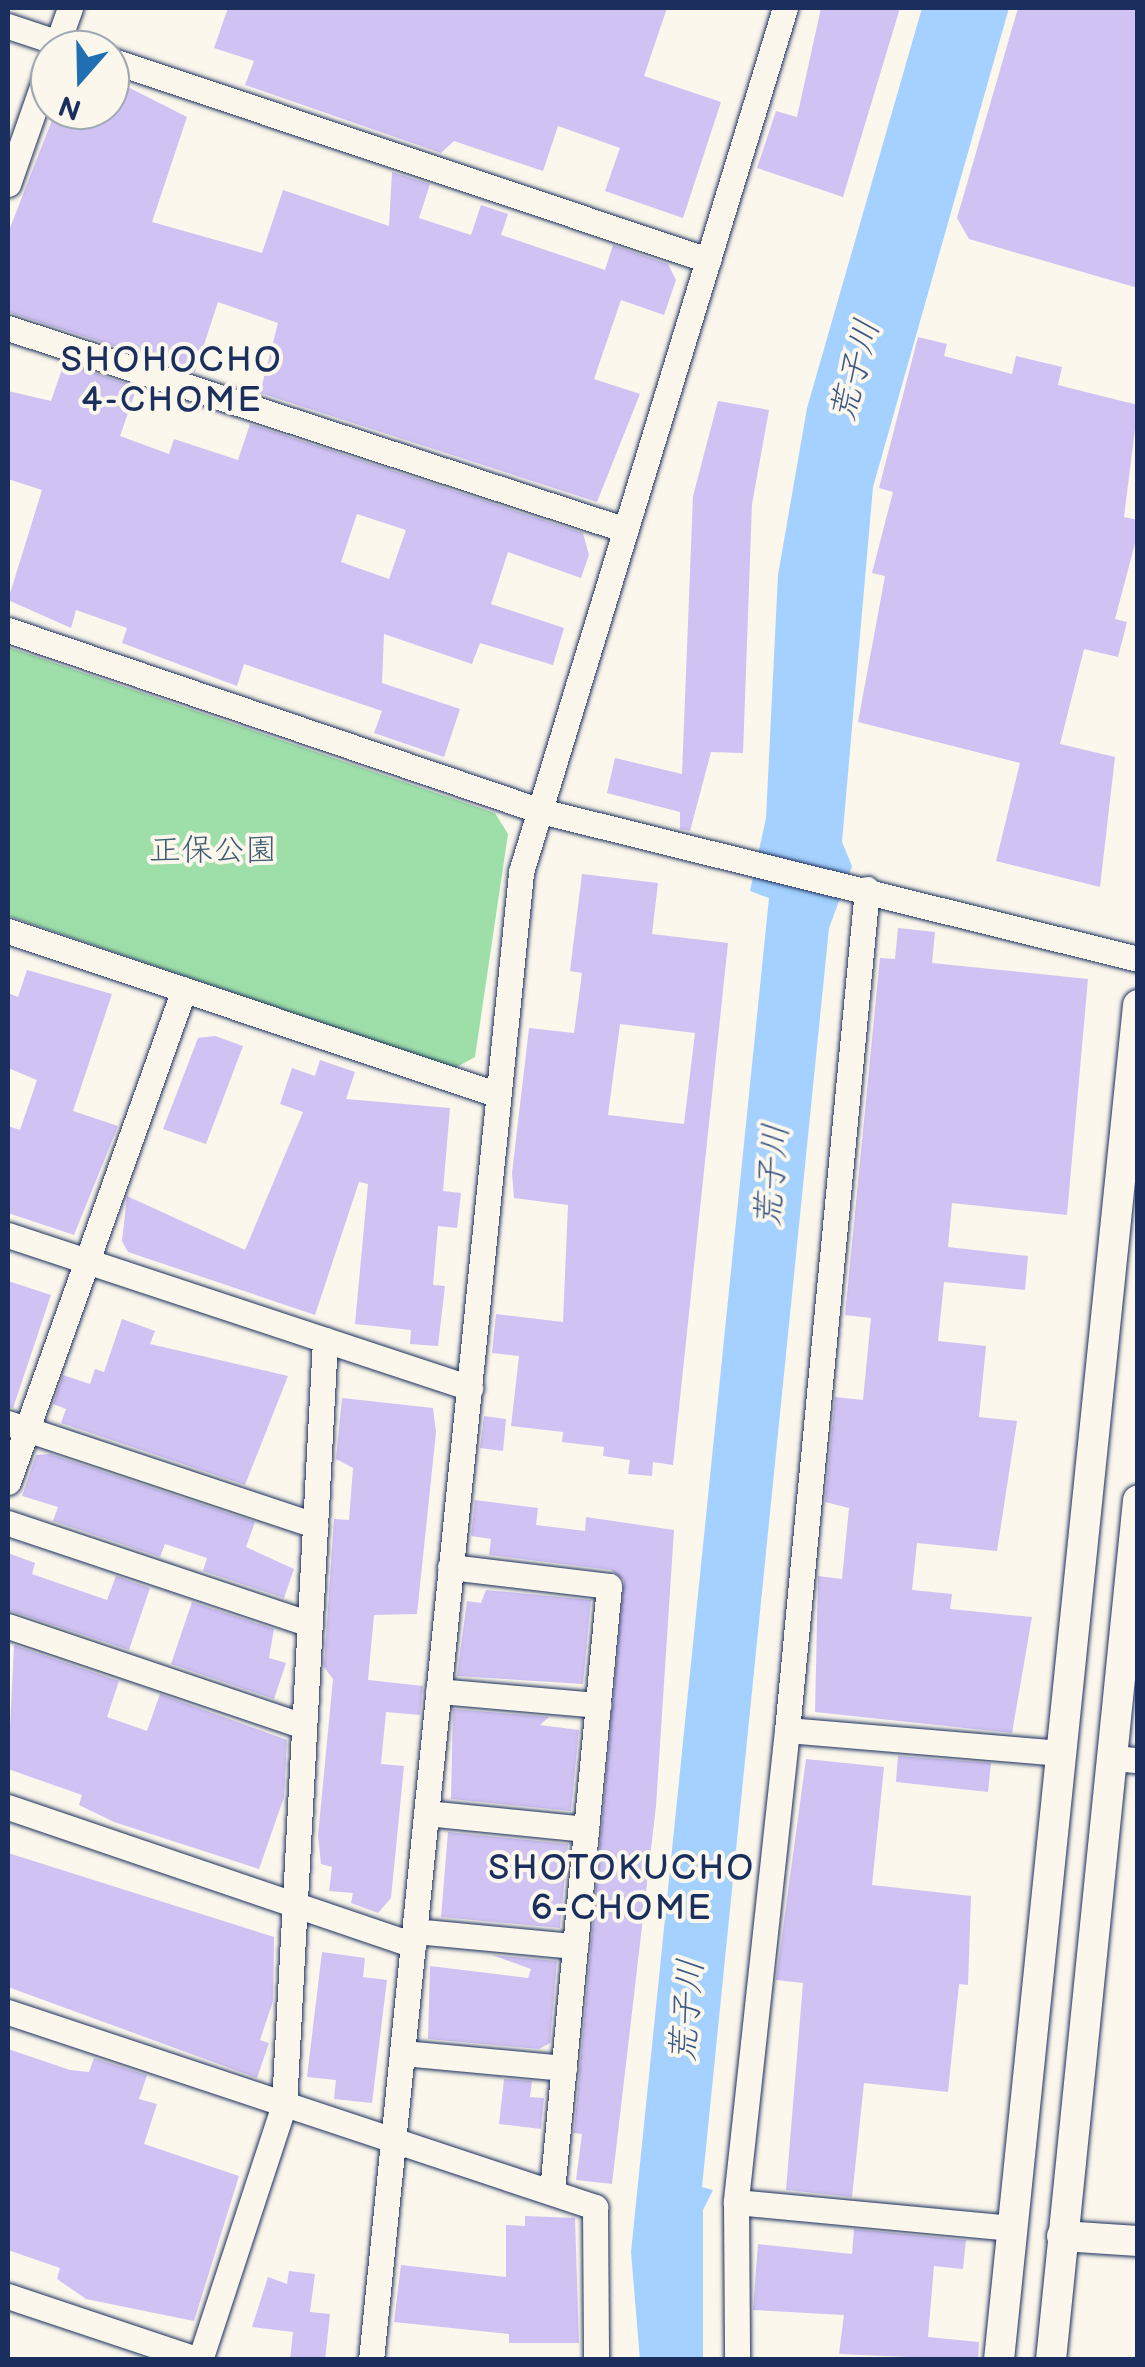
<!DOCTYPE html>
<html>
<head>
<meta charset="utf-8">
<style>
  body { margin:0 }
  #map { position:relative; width:1145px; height:2367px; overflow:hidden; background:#fbf7ec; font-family:"Balsamiq Sans","Klee One",sans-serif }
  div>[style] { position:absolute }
  .green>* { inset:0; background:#9edfa9 }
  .water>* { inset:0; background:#a4d1ff }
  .building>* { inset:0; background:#d0c2f3 }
  .roads { filter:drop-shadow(0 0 2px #1b2f5e) drop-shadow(0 0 2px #1b2f5e) }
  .minor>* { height:25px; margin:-12.5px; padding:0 12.5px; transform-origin:12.5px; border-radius:12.5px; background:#fbf7ec }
  .tertiary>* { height:30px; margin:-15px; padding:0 15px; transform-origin:15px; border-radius:15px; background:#fbf7ec }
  span { translate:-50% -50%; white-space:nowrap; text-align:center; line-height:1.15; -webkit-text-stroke:8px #fbf7ec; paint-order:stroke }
  .park-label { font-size:32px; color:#3c5b71 }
  .neighbourhood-label { font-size:35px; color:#1b2f5e; letter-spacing:2.5px }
  .water-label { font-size:35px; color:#3d5886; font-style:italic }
  .frame { position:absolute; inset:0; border:10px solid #1b2f5e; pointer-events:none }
  .north { position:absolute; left:30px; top:30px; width:100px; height:100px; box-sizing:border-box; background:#fbf7ec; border:2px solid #a1a7b3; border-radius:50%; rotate:200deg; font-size:28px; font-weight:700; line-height:40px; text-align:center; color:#1b2f5e }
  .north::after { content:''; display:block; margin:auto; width:35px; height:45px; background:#1f6fb2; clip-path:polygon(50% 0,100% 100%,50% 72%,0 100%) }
</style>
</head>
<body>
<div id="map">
  <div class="green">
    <div style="clip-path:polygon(8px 647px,495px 813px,508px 834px,475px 1057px,455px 1068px,8px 916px)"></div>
  </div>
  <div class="water">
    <div style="clip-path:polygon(922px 8px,1009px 8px,873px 487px,842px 842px,852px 866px,829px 928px,702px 2187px,713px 2190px,703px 2210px,703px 2359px,640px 2360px,631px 2252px,769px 898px,750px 891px,766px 818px,778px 575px,807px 408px)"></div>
  </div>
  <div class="building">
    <div style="clip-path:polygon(228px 8px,667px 8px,644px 76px,721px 102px,683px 218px,605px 191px,620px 148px,558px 126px,543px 171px,454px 141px,441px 153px,245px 85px,254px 61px,214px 48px)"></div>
    <div style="clip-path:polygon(821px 8px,900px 8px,843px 197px,757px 168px,776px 111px,797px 117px)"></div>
    <div style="clip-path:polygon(1018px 8px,1138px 8px,1138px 288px,969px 239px,957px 218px)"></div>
    <div style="clip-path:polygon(110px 78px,187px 117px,152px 222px,262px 253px,283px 190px,389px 226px,392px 172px,430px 184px,419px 218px,471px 235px,481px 205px,508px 214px,501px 235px,605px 270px,613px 245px,668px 264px,676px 280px,664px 315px,621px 300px,594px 379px,640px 394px,597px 502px,260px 393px,278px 323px,218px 302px,195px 372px,8px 312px,8px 233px,56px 110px,110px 110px)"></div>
    <div style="clip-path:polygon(918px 337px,947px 344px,944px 356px,1012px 374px,1016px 356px,1062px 367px,1058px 385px,1138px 405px,1124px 517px,1138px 520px,1138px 532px,1115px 619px,1127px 622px,1118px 657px,1084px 649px,1060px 744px,1115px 757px,1100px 887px,996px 861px,1020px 763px,858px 722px,885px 576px,872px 573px,893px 492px,879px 488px)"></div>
    <div style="clip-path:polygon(evenodd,64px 363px,137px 387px,120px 436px,169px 454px,174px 439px,238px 460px,250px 424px,583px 533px,589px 555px,581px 578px,508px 552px,491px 604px,564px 628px,553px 665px,480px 643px,472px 664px,384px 634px,382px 683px,460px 709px,444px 757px,374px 733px,382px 711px,244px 664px,237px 686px,122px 643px,127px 628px,76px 610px,71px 628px,8px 600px,42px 490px,8px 479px,8px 391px,51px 401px,64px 363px,357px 514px,406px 530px,389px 579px,341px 562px,357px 514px)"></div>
    <div style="clip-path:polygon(718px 401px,769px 410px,752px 504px,743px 753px,711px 752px,690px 831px,680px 829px,680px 812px,607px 793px,615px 758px,682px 774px,693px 496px)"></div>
    <div style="clip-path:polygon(evenodd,582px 874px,658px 883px,652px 934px,728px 943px,673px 1465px,653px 1462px,652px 1476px,628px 1474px,630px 1460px,603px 1456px,604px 1447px,562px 1442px,563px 1432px,511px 1426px,519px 1356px,492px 1353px,496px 1314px,563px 1322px,568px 1205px,514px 1198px,512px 1173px,529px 1028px,574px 1033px,582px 973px,570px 971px,582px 874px,620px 1024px,695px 1033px,684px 1124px,608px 1115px,620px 1024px)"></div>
    <div style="clip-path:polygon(898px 928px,935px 932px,932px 963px,1088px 979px,1067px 1215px,952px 1203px,948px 1247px,1028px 1256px,1025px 1290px,944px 1282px,938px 1341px,986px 1346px,979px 1417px,1017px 1421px,997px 1551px,917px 1543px,912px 1590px,952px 1594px,950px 1609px,1032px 1617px,1012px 1733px,815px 1712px,818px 1576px,842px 1579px,849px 1508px,825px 1502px,835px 1397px,863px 1400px,871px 1318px,845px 1315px,880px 958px,895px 959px)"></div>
    <div style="clip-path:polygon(27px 970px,112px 994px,73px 1111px,118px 1126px,74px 1235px,8px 1213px,8px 1126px,20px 1130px,37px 1080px,8px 1068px,8px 993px,18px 997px)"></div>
    <div style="clip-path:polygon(215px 1036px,243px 1046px,206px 1144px,163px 1129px,198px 1038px)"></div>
    <div style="clip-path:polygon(320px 1060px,355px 1072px,346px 1099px,450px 1108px,443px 1191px,461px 1193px,457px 1228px,438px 1226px,433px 1285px,445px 1286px,438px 1346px,410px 1344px,411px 1330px,355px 1324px,368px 1184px,359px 1182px,315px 1315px,128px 1252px,122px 1241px,127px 1196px,245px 1250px,303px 1112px,280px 1104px,292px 1068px,315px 1076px)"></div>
    <div style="clip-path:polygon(8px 1281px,51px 1295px,13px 1408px,8px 1407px)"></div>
    <div style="clip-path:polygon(122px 1319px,155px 1331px,150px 1344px,288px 1376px,245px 1485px,61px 1423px,66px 1409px,53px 1404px,63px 1375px,90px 1384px,95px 1369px,104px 1372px)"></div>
    <div style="clip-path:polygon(342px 1398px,433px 1408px,436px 1432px,417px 1614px,374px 1615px,368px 1680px,423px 1686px,420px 1715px,386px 1712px,381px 1764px,404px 1766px,391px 1898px,378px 1913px,351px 1903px,353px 1893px,329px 1891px,332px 1867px,321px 1864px,318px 1836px,333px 1679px,324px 1667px,334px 1519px,349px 1520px,353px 1468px,336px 1459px)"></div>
    <div style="clip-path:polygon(484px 1416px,506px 1419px,503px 1451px,480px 1448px)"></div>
    <div style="clip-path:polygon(50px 1454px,255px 1522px,246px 1547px,294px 1569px,284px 1598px,203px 1571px,207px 1558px,165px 1544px,160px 1557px,53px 1521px,58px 1507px,22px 1496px,36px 1455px)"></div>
    <div style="clip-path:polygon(475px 1500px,538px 1508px,536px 1525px,585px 1531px,586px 1517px,674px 1530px,656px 1806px,612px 2184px,576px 2180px,582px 2134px,574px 2133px,624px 1580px,611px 1570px,489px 1555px,491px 1539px,471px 1536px)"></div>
    <div style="clip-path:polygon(8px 1553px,35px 1563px,32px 1574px,107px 1600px,116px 1576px,150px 1588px,129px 1650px,8px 1610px)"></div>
    <div style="clip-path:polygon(486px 1590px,591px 1600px,583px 1684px,457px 1676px,467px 1601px,481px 1603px)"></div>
    <div style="clip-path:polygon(192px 1602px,274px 1629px,269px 1658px,286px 1663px,274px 1699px,171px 1664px)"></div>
    <div style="clip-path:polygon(14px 1645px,119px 1681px,107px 1717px,147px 1731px,160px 1694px,287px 1740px,284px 1797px,259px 1869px,114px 1822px,79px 1805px,82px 1795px,8px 1769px)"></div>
    <div style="clip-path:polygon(453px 1709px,549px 1717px,540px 1725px,579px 1730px,571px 1811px,451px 1799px)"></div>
    <div style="clip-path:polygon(898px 1756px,991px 1763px,988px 1792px,896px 1782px)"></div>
    <div style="clip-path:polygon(806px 1759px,884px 1767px,872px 1885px,971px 1896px,968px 1985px,959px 1984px,948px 2092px,864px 2083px,852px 2197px,786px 2190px,803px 1983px,776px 1980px)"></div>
    <div style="clip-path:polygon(448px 1832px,568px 1844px,560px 1928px,441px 1917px)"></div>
    <div style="clip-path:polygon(8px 1853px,274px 1937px,273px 2001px,260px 2040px,269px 2043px,257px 2078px,8px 1987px)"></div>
    <div style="clip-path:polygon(322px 1952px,365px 1958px,363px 1977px,387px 1980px,372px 2103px,334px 2099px,336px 2080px,307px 2077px)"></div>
    <div style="clip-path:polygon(492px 1955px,557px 1961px,550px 2043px,539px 2049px,428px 2039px,430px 1966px,528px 1978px,531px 1969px)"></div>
    <div style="clip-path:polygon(8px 2049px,70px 2070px,89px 2072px,94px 2058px,147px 2075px,139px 2099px,157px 2104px,144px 2144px,239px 2176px,194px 2321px,86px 2299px,57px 2279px,60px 2268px,8px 2250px)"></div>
    <div style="clip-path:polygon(504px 2079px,532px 2081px,530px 2097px,544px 2098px,541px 2129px,499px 2124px)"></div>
    <div style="clip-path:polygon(525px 2216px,575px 2218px,579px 2343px,509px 2343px,509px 2334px,394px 2322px,401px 2265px,506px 2277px,506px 2225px,525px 2226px)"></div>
    <div style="clip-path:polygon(854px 2229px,966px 2240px,963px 2269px,934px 2266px,928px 2337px,979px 2342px,978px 2360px,839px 2354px,844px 2315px,753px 2310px,758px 2244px,852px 2254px)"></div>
    <div style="clip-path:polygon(289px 2271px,315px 2274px,310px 2312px,330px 2314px,325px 2360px,290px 2360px,293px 2332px,252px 2327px,268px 2277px,287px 2284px)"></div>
  </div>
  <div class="roads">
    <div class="minor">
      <div style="left:8px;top:26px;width:76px;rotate:18.4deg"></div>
      <div style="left:55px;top:50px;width:45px;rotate:-70.3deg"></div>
      <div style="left:110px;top:60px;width:631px;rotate:18.49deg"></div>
      <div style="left:8px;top:184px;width:127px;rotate:-70.7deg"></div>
      <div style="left:8px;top:328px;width:650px;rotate:18.1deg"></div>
      <div style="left:8px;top:630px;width:563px;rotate:18.76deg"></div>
      <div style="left:541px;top:811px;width:615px;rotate:13.92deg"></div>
      <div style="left:867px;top:889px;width:845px;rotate:95.43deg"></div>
      <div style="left:787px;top:1730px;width:275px;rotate:4.8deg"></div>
      <div style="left:8px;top:931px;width:515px;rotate:18.47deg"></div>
      <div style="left:8px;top:1235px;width:487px;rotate:18.3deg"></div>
      <div style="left:8px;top:1423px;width:324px;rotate:18.4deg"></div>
      <div style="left:8px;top:1482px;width:523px;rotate:-70.35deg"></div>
      <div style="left:8px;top:1523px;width:318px;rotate:18.5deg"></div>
      <div style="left:450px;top:1567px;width:160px;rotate:6.8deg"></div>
      <div style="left:609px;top:1586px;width:608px;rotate:95.38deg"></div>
      <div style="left:8px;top:1626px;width:312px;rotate:18.7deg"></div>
      <div style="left:438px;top:1691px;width:161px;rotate:5deg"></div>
      <div style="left:787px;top:1730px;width:475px;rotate:96.2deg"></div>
      <div style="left:736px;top:2202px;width:277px;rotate:5.4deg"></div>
      <div style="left:1113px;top:1758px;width:25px;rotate:5deg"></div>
      <div style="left:8px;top:1807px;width:428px;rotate:18.8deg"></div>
      <div style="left:426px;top:1813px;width:161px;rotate:5.7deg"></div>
      <div style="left:415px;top:1931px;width:161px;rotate:5.4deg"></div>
      <div style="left:8px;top:2012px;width:619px;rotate:18.38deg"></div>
      <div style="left:595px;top:2207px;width:153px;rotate:89.6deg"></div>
      <div style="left:403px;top:2053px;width:162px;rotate:5.3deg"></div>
      <div style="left:736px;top:2202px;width:158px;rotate:89.6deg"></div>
      <div style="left:8px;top:2296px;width:201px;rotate:18.5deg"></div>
      <div style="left:200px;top:2360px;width:268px;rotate:-71.8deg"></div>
      <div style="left:284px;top:2105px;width:766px;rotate:-86.93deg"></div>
      <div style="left:371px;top:2360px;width:1496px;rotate:-84.24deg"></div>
      <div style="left:521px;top:872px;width:903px;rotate:-73.01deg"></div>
    </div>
    <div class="tertiary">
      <div style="left:1062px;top:2236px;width:76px;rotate:3.8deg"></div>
      <div style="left:999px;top:2360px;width:1362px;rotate:-84.14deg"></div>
      <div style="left:1051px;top:2360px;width:864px;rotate:-84.22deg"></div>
    </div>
  </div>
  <div class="park-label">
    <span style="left:213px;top:851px">正保公園</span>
  </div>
  <div class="neighbourhood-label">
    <span style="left:172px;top:381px">SHOHOCHO<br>4-CHOME</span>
    <span style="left:622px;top:1889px">SHOTOKUCHO<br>6-CHOME</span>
  </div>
  <div class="water-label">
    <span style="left:856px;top:371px;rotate:-75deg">荒子川</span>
    <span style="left:773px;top:1176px;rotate:-85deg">荒子川</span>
    <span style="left:688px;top:2011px;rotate:-85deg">荒子川</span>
  </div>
  <div class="frame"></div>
  <div class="north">N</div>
</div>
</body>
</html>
